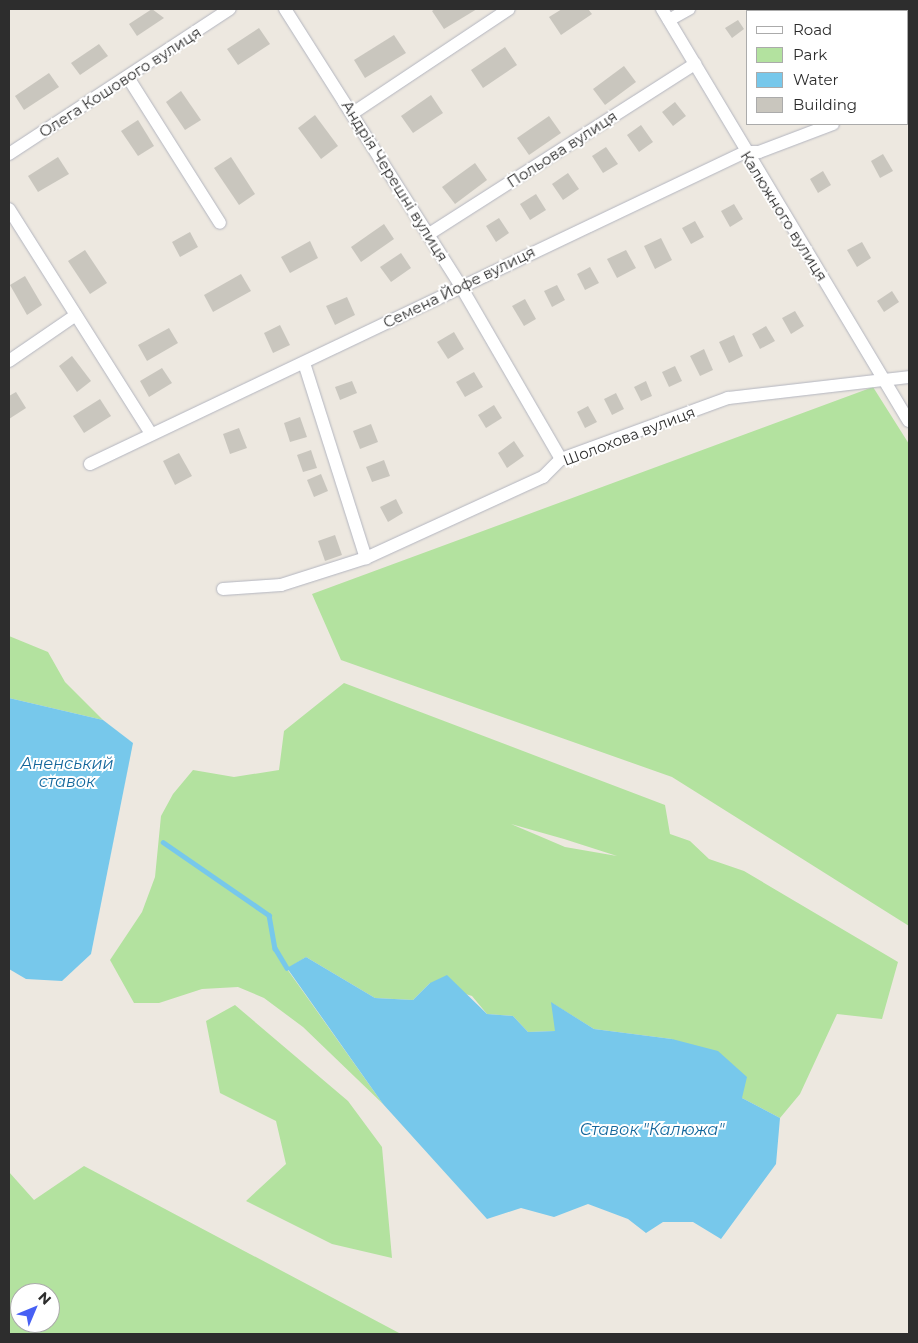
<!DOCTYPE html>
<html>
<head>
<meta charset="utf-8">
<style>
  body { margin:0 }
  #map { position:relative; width:918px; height:1343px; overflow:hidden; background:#ede8e0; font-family:Montserrat,sans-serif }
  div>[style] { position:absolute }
  .green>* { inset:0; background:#b3e29f }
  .water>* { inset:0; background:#77c8eb }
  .stream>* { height:4.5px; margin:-2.25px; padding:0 2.25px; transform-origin:2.25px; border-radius:2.25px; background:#77c8eb }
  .building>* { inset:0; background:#c9c6be }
  .roads { filter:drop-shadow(0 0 1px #b3b5bf) drop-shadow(0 0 1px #b3b5bf) }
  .minor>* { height:12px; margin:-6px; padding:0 6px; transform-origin:6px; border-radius:6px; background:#fff }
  span { translate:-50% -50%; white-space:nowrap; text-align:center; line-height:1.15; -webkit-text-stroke:4px #fff; paint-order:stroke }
  .street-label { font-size:15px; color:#2d2d2d }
  .water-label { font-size:16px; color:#13669b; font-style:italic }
  .frame { position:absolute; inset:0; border:10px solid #2d2d2d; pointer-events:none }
  .legend { position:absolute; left:746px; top:10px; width:162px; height:115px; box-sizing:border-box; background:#fff; border:1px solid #ababab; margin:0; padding:6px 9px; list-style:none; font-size:15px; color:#2d2d2d }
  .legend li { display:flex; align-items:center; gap:10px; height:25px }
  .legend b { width:25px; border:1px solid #ababab }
  .north { position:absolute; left:10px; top:1283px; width:50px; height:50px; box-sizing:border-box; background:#fff; border:1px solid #ababab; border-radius:50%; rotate:45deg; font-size:14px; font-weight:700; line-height:20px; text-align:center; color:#2d2d2d }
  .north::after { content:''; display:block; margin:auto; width:18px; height:22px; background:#4760f4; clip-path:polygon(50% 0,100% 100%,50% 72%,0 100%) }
</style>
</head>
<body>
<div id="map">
  <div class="green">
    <div style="clip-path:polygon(873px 387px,909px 444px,909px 926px,672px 777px,341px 660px,312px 594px)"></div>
    <div style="clip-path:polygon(9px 636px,48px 652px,65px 682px,103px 720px,9px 698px)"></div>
    <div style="clip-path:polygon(evenodd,344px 683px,665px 805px,670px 834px,690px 841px,709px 859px,744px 871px,898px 962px,882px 1019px,837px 1014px,800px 1094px,780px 1118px,742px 1098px,672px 1039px,594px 1029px,552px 1003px,556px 1031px,528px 1032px,513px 1016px,487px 1014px,472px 996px,430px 983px,413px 1000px,375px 998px,306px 957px,287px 969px,383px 1104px,303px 1027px,264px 998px,238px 987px,202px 989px,159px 1003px,134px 1003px,110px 960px,142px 912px,155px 877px,161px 816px,173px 794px,193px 770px,234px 777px,279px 770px,284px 731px,344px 683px,511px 824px,564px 839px,617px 856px,565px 847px,511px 824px)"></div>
    <div style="clip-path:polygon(235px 1005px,348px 1101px,382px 1147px,392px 1258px,332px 1244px,246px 1201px,286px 1164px,276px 1121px,220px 1093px,206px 1021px)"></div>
    <div style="clip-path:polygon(evenodd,84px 1166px,401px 1334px,9px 1334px,9px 1172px,34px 1200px,84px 1166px,20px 1293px,50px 1293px,50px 1323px,20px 1323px,20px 1293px)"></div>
  </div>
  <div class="water">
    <div style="clip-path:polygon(9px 698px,103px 720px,133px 743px,91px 954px,62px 981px,26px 979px,9px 969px)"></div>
    <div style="clip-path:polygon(306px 957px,375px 998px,413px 1000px,430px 983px,447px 975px,487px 1014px,513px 1016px,528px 1032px,555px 1031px,551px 1002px,594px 1029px,672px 1039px,718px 1051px,747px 1077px,742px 1098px,780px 1118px,776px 1164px,721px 1239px,693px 1222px,663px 1222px,646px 1233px,628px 1219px,588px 1204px,554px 1217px,521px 1208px,487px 1219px,383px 1104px,287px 968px)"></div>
  </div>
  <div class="stream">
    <div style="left:163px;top:842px;width:129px;rotate:34.6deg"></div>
    <div style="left:269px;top:915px;width:34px;rotate:80deg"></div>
    <div style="left:275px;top:948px;width:23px;rotate:59deg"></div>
  </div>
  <div class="building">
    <div style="clip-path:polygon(152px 9px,164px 18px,137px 36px,129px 24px)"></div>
    <div style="clip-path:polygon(435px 9px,477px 9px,444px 29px,432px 11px)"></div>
    <div style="clip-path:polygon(562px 9px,588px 9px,592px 14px,561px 35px,549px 17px)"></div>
    <div style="clip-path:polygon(738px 20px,744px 29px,732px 38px,725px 28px)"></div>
    <div style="clip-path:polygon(259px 28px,270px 44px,238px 65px,227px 49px)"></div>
    <div style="clip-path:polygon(394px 35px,406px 53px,365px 78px,354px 60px)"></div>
    <div style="clip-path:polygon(99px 44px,108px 56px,80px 75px,71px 63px)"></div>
    <div style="clip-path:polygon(505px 47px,517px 65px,483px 88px,471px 70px)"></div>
    <div style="clip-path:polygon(624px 66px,636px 82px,605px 105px,593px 89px)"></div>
    <div style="clip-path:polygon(49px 73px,59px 87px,24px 110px,15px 96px)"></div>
    <div style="clip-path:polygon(181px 91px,201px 120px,185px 130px,166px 102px)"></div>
    <div style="clip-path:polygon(431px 95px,443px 113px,413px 133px,401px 116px)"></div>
    <div style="clip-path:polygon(675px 102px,686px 116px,673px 126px,662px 112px)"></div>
    <div style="clip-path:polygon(315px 115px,338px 146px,321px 159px,298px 128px)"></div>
    <div style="clip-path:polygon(549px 116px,561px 133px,529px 155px,517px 138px)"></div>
    <div style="clip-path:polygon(138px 120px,154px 146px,138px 156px,121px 131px)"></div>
    <div style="clip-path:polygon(641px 125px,653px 142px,639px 152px,627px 135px)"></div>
    <div style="clip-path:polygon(606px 147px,618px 164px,603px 173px,592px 156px)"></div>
    <div style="clip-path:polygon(883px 154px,893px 171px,880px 178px,871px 161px)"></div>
    <div style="clip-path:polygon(58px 157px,69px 174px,38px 192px,28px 176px)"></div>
    <div style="clip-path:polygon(231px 157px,255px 194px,239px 205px,214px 168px)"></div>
    <div style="clip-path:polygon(475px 163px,487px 180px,455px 204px,442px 187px)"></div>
    <div style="clip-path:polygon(823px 171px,831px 185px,818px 193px,810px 179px)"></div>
    <div style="clip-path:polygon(568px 173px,579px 189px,563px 200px,552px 184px)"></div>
    <div style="clip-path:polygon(536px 194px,546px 210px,530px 220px,520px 204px)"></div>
    <div style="clip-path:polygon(734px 204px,743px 219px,730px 227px,721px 211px)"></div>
    <div style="clip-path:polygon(499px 218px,509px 233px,496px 242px,486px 226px)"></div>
    <div style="clip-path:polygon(695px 221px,704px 237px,691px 244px,682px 228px)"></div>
    <div style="clip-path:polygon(384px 224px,394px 239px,361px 262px,351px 247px)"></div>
    <div style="clip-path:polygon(190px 232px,198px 247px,180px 257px,172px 242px)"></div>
    <div style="clip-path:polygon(661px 238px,672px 260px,655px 269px,644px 246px)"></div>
    <div style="clip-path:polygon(310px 241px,318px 258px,290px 273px,281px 257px)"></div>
    <div style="clip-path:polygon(862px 242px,871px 258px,857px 267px,847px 250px)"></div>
    <div style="clip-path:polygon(85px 250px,107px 283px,90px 294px,68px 261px)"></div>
    <div style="clip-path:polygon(626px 250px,636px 268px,617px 278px,607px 259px)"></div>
    <div style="clip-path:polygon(401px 253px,411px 268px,391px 282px,380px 267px)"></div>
    <div style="clip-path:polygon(590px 267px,599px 283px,585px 290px,577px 274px)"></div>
    <div style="clip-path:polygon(241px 274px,251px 291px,213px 312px,204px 295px)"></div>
    <div style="clip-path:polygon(25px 276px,42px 305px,27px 315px,10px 285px)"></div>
    <div style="clip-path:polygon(557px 285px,565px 300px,552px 307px,544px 291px)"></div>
    <div style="clip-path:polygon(892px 291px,899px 302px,884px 312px,877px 301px)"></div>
    <div style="clip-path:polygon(347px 297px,355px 315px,335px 325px,326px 306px)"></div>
    <div style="clip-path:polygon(525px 299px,536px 319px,524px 326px,512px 306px)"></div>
    <div style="clip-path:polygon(795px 311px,804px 326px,791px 334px,782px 318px)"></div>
    <div style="clip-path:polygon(280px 325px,290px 345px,273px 353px,264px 333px)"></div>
    <div style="clip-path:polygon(766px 326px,775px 341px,760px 349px,752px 334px)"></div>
    <div style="clip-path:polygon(169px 328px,178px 343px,147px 361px,138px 345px)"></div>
    <div style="clip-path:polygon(454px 332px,464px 349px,448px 359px,437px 342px)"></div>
    <div style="clip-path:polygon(734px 335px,743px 356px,729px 363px,719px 342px)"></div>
    <div style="clip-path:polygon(704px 349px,713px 370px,700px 376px,690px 356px)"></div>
    <div style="clip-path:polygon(72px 356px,91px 381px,77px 392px,59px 366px)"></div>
    <div style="clip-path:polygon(675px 366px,682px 381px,669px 387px,662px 372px)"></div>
    <div style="clip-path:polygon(162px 368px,172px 383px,149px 397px,140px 381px)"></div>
    <div style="clip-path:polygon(474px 372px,483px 387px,465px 397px,456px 382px)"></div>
    <div style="clip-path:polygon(352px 381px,357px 393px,340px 400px,335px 387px)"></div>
    <div style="clip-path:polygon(646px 381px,652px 396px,641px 401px,634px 387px)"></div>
    <div style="clip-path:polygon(16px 392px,26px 408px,9px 419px,9px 396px)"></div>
    <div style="clip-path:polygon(616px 393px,624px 409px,612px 415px,604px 399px)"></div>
    <div style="clip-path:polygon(100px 399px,111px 416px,84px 433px,73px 416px)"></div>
    <div style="clip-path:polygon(494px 405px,502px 418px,486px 428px,478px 415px)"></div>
    <div style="clip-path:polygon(588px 406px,597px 422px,585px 428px,577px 412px)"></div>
    <div style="clip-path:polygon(300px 417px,307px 437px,290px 442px,284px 423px)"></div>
    <div style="clip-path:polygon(371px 424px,378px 442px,360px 449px,353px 431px)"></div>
    <div style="clip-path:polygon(239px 428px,247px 448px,230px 454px,223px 434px)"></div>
    <div style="clip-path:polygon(514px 441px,524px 456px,507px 468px,498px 453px)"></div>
    <div style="clip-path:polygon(311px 450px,317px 468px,303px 472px,297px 455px)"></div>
    <div style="clip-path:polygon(179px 453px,192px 476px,175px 485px,163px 461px)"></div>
    <div style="clip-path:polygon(384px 460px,390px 476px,372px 482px,366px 467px)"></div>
    <div style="clip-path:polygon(321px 474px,328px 491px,314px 497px,307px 480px)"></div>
    <div style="clip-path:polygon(396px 499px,403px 513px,388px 522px,380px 507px)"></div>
    <div style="clip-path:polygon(335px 535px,342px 555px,325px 561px,318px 541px)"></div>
  </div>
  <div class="roads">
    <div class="minor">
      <div style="left:285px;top:9px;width:327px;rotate:57.6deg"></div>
      <div style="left:460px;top:285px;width:201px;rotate:59.9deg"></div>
      <div style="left:662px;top:9px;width:480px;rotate:59.1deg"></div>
      <div style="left:669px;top:20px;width:23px;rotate:-29deg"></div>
      <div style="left:129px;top:79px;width:170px;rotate:57.7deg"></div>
      <div style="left:907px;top:95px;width:2px;rotate:-27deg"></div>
      <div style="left:353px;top:113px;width:187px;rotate:-33.7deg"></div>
      <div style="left:9px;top:154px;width:264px;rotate:-33.3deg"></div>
      <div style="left:9px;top:209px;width:266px;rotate:57.7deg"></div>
      <div style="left:429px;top:234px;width:316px;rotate:-32.6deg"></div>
      <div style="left:9px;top:361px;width:81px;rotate:-34.5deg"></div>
      <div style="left:304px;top:363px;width:205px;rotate:72.4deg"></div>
      <div style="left:90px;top:464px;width:726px;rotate:-25.47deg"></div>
      <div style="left:745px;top:152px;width:14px"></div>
      <div style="left:759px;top:152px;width:79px;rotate:-20.7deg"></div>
      <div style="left:223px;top:589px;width:58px;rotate:-3.9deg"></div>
      <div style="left:281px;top:585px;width:89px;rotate:-17.6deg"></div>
      <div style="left:366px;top:558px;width:195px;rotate:-24.6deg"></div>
      <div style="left:543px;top:477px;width:25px;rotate:-45deg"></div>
      <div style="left:561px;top:459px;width:178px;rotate:-20.1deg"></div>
      <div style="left:728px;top:398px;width:182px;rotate:-6.6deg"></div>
    </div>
  </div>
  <div class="street-label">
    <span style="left:120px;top:82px;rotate:-33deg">Олега Кошового вулиця</span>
    <span style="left:562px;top:149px;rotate:-33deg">Польова вулиця</span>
    <span style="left:395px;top:181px;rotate:58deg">Андрія Черешні вулиця</span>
    <span style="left:784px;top:216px;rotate:58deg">Калюжного вулиця</span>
    <span style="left:459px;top:287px;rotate:-26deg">Семена Йофе вулиця</span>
    <span style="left:629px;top:436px;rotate:-21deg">Шолохова вулиця</span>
  </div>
  <div class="water-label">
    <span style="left:67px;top:773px">Аненський<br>ставок</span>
    <span style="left:652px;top:1130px">Ставок "Калюжа"</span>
  </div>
  <div class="frame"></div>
  <ul class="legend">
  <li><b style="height:6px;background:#fff"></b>Road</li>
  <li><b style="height:14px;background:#b3e29f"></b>Park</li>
  <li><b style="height:14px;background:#77c8eb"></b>Water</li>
  <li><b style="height:14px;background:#c9c6be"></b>Building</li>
  </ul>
  <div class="north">N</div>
</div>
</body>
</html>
